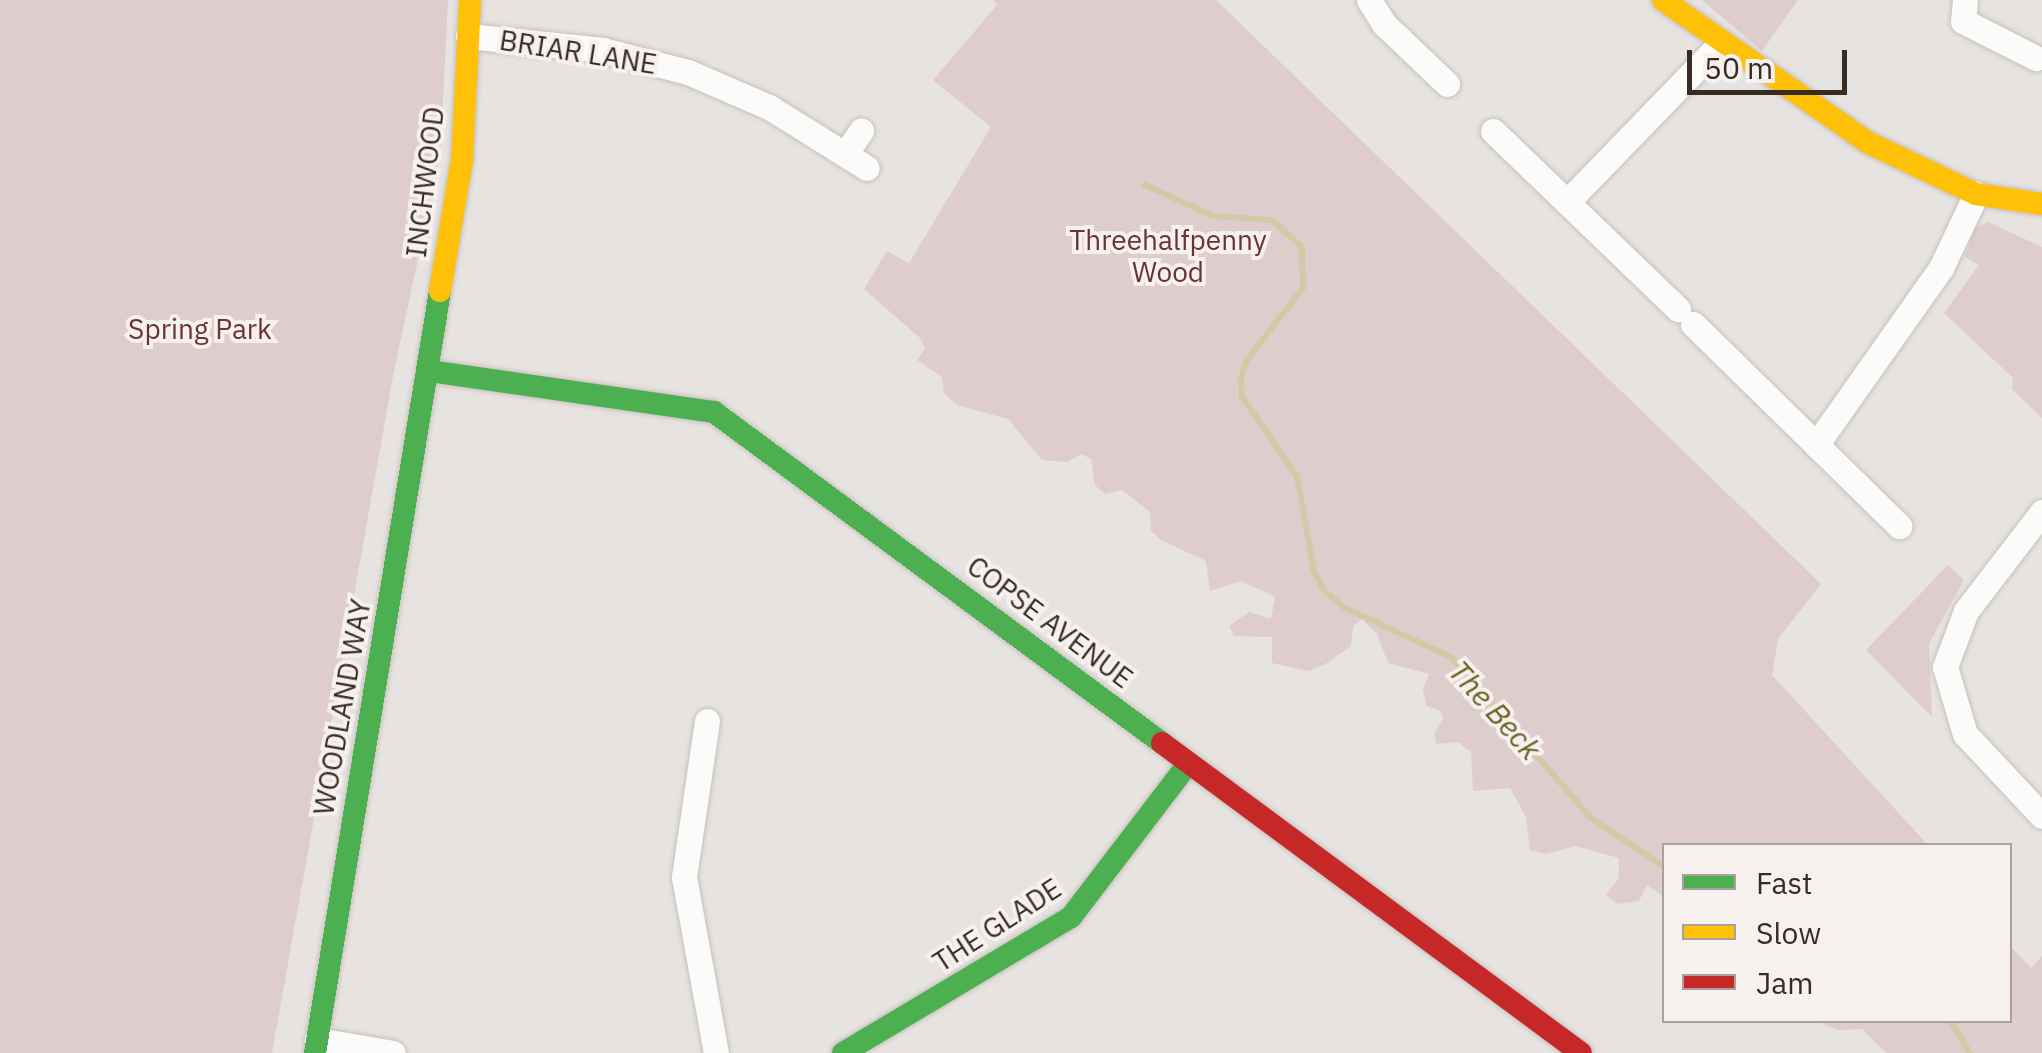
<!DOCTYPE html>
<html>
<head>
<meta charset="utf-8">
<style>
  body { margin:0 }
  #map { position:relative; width:2042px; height:1053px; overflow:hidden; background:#e7e3e1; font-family:"IBM Plex Sans",sans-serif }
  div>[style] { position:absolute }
  .green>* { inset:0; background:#dfcccc }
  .stream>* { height:6px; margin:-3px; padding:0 3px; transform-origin:3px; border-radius:3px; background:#d2caa6 }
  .roads { filter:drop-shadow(0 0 2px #c6c1be) drop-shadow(0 0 2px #c6c1be) }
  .street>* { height:25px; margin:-12.5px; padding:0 12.5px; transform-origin:12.5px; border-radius:12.5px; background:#fbfbfa }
  .fast>* { height:22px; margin:-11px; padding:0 11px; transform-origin:11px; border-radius:11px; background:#4caf50 }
  .slow>* { height:22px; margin:-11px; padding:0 11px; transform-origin:11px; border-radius:11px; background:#ffc107 }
  .jam>* { height:22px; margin:-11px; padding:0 11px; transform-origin:11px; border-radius:11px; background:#c62828 }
  span { translate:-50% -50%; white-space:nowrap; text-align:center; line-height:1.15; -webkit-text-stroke:8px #f6f0ef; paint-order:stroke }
  .street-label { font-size:28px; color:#372b22 }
  .park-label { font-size:28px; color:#693531 }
  .water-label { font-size:30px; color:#6c6223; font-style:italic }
  .legend { position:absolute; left:1662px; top:843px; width:350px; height:180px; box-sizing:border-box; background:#f6f0ef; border:2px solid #aaa19d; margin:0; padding:12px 18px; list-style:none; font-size:30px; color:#372b22 }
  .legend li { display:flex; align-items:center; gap:20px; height:50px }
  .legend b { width:50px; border:2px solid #aaa19d }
  .scale { position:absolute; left:1687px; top:50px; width:160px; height:45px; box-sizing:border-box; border:5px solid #372b22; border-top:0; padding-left:12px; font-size:30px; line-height:35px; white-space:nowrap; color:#372b22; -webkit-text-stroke:8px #f6f0ef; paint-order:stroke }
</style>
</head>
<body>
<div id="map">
  <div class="green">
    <div style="clip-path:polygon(0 0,448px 0,440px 157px,394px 371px,272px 1053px,0 1053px)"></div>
    <div style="clip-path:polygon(993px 0,1216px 0,1821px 584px,1778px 639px,1772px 675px,1928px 845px,1664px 846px,1664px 897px,1647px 885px,1639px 901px,1618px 904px,1606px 895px,1619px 878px,1619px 858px,1575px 846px,1546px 854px,1530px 850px,1526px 817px,1510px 788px,1473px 791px,1471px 752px,1458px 742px,1436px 744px,1434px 734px,1443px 719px,1441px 711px,1426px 706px,1423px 689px,1429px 674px,1388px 663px,1377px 634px,1362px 619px,1353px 626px,1351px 646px,1327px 663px,1309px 671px,1272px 663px,1272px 637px,1234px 636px,1229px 626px,1249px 612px,1271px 619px,1275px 597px,1241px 581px,1210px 591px,1206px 561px,1161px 540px,1151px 531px,1150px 512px,1122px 490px,1105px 494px,1095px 485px,1091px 459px,1081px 454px,1068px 462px,1042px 460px,1008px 419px,957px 405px,944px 393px,942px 377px,917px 360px,925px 349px,920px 338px,864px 289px,887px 251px,909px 263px,991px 127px,933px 80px,997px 5px)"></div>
    <div style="clip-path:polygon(1702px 0,1798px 0,1762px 51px)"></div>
    <div style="clip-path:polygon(1988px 222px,2042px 247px,2042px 418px,2012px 389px,2013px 378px,1944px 313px,1979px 265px,1965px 257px,1975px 228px)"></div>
    <div style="clip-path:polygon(1948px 565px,1964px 580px,1929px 644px,1932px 717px,1866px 650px)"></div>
    <div style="clip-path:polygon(2010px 946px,2031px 968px,2042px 956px,2042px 1053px,1886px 1053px,1862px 1029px,1837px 1030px,1817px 1021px,2010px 1020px)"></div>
  </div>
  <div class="stream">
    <div style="left:1145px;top:185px;width:75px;rotate:24.5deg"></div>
    <div style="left:1213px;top:216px;width:59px;rotate:3.9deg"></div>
    <div style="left:1272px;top:220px;width:40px;rotate:42deg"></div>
    <div style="left:1302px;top:247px;width:41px;rotate:88.6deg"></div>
    <div style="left:1303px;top:288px;width:93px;rotate:128deg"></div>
    <div style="left:1246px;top:361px;width:19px;rotate:106deg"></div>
    <div style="left:1241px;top:379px;width:18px;rotate:87deg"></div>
    <div style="left:1242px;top:397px;width:96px;rotate:55.2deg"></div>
    <div style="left:1297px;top:476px;width:97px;rotate:80deg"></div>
    <div style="left:1314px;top:572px;width:22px;rotate:60deg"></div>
    <div style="left:1325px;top:591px;width:24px;rotate:42deg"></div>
    <div style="left:1343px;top:607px;width:119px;rotate:24.8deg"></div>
    <div style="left:1451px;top:657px;width:212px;rotate:49deg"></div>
    <div style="left:1590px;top:817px;width:89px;rotate:34deg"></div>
    <div style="left:1950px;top:1020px;width:39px;rotate:59deg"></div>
  </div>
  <div class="roads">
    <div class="street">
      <div style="left:1369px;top:0;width:28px;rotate:58deg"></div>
      <div style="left:1384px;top:24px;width:87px;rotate:43.6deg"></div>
      <div style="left:1965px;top:0;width:21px;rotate:95deg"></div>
      <div style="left:1963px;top:21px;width:82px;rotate:26.9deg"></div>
      <div style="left:468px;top:36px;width:136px;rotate:5.9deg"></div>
      <div style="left:603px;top:50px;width:88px;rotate:14.5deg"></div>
      <div style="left:688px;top:72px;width:88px;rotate:23.4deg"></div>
      <div style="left:769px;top:107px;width:115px;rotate:31.9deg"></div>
      <div style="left:1493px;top:131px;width:257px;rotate:43.9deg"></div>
      <div style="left:846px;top:153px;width:27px;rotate:-56deg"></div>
      <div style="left:1567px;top:202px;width:219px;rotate:-45.9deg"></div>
      <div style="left:1693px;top:324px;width:289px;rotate:44.4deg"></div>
      <div style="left:1816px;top:445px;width:217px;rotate:-54.8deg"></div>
      <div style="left:1941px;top:268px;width:82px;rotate:-64.7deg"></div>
      <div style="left:2042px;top:512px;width:125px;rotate:127.5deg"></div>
      <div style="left:1966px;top:611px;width:60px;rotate:110.6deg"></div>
      <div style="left:1945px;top:667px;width:70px;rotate:73.4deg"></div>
      <div style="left:1965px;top:734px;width:112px;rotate:46.8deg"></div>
      <div style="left:707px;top:721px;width:158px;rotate:98.4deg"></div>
      <div style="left:684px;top:877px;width:179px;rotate:79.7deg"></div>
      <div style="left:317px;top:1040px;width:77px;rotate:9.7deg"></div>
    </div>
    <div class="fast">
      <div style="left:429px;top:371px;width:288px;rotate:8.2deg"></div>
      <div style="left:714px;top:412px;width:557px;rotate:36.46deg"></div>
      <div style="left:315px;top:1053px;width:772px;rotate:-80.68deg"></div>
      <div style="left:843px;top:1053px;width:265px;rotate:-30.8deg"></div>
      <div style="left:1071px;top:917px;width:193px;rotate:-52.6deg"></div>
    </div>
    <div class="slow">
      <div style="left:1663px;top:0;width:251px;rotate:34.8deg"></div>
      <div style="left:1869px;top:143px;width:119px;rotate:25.5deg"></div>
      <div style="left:1976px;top:194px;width:67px;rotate:8.6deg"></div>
      <div style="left:440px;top:291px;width:133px;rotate:-80.5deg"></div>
      <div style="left:462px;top:160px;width:160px;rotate:-87.1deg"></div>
    </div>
    <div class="jam">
      <div style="left:1162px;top:743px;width:521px;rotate:36.5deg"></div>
    </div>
  </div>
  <div class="street-label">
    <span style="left:578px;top:52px;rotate:9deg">BRIAR LANE</span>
    <span style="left:425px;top:182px;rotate:-83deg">INCHWOOD</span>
    <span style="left:1050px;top:622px;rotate:37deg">COPSE AVENUE</span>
    <span style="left:342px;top:707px;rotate:-80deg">WOODLAND WAY</span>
    <span style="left:997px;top:925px;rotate:-33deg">THE GLADE</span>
  </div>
  <div class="park-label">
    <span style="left:1168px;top:256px">Threehalfpenny<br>Wood</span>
    <span style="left:200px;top:329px">Spring Park</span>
  </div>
  <div class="water-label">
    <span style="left:1495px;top:710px;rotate:48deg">The Beck</span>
  </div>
  <ul class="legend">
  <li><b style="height:12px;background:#4caf50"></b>Fast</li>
  <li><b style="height:12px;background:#ffc107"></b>Slow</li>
  <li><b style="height:12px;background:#c62828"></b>Jam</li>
  </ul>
  <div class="scale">50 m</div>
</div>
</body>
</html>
